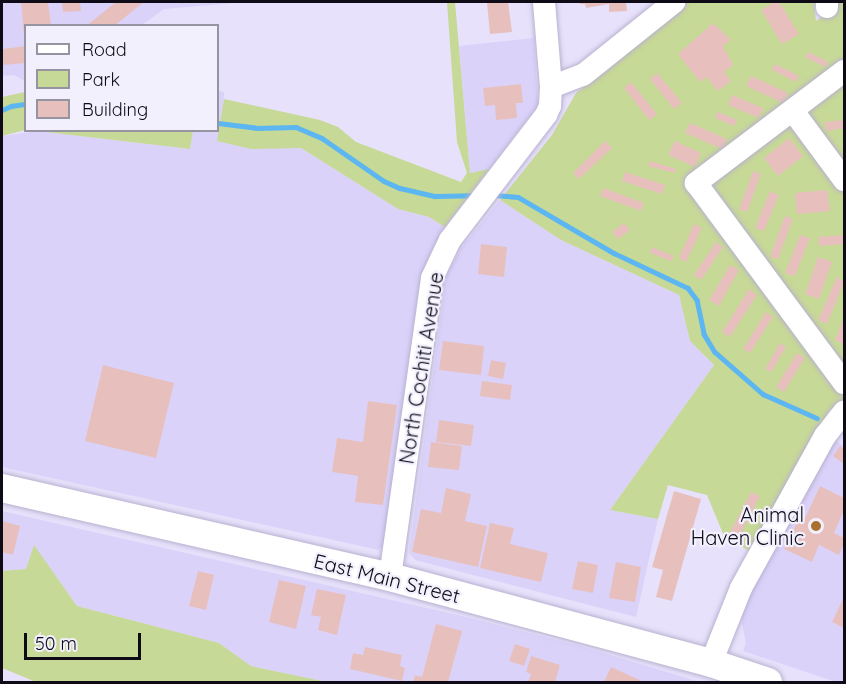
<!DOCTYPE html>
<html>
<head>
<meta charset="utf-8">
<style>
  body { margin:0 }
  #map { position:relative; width:846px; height:684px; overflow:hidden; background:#e7e1fb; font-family:Quicksand,sans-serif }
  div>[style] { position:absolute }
  .built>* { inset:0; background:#dbd2fa }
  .green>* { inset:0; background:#c7d996 }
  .stream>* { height:4.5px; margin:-2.25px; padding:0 2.25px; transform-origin:2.25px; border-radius:2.25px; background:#5cb6f1 }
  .building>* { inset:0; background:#e7c0be }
  .roads { filter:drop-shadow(0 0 2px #b8b1d0) drop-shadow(0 0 2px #b8b1d0) }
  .minor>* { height:22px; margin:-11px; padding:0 11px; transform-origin:11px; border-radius:11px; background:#fff }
  .major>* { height:28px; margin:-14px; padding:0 14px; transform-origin:14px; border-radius:14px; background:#fff }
  .dots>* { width:16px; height:16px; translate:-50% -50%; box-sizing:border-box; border:3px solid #f3f0fe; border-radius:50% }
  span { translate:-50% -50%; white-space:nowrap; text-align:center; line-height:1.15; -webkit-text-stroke:4.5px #f3f0fe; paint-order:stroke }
  .street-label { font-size:20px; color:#0e0b16 }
  .poi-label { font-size:20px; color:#0e0b16 }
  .right { translate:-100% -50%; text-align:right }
  .frame { position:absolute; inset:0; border:3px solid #0e0b16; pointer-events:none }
  .legend { position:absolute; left:24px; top:24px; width:195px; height:108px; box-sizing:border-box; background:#f3f0fe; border:2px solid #9794a1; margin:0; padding:8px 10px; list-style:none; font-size:18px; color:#0e0b16 }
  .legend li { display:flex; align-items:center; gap:12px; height:30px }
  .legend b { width:30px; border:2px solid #9794a1 }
  .scale { position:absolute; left:24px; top:633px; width:117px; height:27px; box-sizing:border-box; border:3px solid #0e0b16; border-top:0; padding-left:8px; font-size:18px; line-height:21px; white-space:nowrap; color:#0e0b16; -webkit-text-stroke:4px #f3f0fe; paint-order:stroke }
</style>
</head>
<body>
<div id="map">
  <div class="built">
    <div style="clip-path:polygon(2px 2px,246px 2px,164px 9px,142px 25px,26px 26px,25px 81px,14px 75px,2px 76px)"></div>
    <div style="clip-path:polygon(534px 38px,538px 105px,489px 169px,470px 173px,459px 46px)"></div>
    <div style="clip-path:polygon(218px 91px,224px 92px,224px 99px,218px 141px,301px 148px,398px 209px,429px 217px,445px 227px,430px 253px,423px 275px,384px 544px,379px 550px,2px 467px,2px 136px,37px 131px,190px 149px,193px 131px,218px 130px)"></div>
    <div style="clip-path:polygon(500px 200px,561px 240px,679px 295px,690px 341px,714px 365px,610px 510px,658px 519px,636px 617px,415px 560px,409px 553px,446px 277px,461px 248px)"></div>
    <div style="clip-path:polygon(831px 438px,844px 446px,844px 682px,836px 682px,743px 651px,746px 643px,739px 609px)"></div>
    <div style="clip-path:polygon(2px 511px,466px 617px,580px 646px,700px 682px,327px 682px,251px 666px,219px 643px,77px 606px,34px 546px,27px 569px,2px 571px)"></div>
  </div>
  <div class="green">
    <div style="clip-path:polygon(447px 2px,455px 2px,470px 173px,489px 169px,445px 227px,429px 217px,398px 209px,301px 148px,251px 149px,217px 141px,224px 99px,320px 120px,338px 127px,356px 142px,461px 182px,467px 173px,457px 142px)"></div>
    <div style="clip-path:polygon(683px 2px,814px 2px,816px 21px,840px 2px,844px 2px,844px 415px,830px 409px,751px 552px,724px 536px,707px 495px,668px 485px,658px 519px,610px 510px,714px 365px,690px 341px,679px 295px,561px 240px,500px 200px,552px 135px,576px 93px,686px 6px)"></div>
    <div style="clip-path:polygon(25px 92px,25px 130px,2px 136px,2px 97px)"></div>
    <div style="clip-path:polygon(37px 131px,193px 131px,190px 149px)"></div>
    <div style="clip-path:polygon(34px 545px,77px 606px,219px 643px,251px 666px,327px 682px,36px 682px,2px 668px,2px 571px,26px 569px)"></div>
  </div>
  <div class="stream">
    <div style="left:2px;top:110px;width:10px;rotate:-24deg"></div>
    <div style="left:11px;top:106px;width:15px;rotate:-8deg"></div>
    <div style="left:218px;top:123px;width:38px;rotate:7deg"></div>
    <div style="left:256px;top:128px;width:40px;rotate:-1.4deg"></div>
    <div style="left:296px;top:127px;width:28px;rotate:23deg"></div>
    <div style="left:322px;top:138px;width:75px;rotate:34.7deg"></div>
    <div style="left:384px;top:181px;width:17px;rotate:24deg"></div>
    <div style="left:400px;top:188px;width:36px;rotate:13deg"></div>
    <div style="left:435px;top:196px;width:39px;rotate:-1deg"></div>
    <div style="left:495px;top:195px;width:23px;rotate:5deg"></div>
    <div style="left:518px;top:197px;width:111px;rotate:30.3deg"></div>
    <div style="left:614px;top:253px;width:82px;rotate:25.3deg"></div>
    <div style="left:688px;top:288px;width:15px;rotate:53deg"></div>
    <div style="left:697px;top:300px;width:35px;rotate:78deg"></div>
    <div style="left:704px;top:334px;width:21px;rotate:59deg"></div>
    <div style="left:715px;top:352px;width:64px;rotate:41.2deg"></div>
    <div style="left:763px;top:394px;width:59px;rotate:24deg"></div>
  </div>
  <div class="building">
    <div style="clip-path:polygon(21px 2px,48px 2px,51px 26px,26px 26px,24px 36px)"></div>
    <div style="clip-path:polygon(62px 2px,80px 2px,81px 11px,63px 12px)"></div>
    <div style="clip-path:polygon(116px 2px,144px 2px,114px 26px,86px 26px)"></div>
    <div style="clip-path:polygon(487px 2px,508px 2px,512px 32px,490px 34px)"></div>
    <div style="clip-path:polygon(579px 2px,626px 2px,627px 11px,609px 12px,609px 4px,586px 8px,585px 4px,580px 4px)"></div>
    <div style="clip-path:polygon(775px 2px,779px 2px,799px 34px,782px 44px,761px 10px)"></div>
    <div style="clip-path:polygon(713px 23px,731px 40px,723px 46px,733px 65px,724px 72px,731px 81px,718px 91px,706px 77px,700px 82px,678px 54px)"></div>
    <div style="clip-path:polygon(26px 46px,26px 63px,2px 65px,2px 49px)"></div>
    <div style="clip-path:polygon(808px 52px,828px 62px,825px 67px,805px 57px)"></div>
    <div style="clip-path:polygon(775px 64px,799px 76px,796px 82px,772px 70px)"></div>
    <div style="clip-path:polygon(657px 73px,682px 103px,674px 109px,650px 79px)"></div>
    <div style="clip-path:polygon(751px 76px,788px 93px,783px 103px,746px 86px)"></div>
    <div style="clip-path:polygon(631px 82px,657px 114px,649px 120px,624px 88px)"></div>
    <div style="clip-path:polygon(521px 84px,523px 103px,516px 103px,517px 118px,496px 120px,495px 105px,485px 106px,483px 88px)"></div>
    <div style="clip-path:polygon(732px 95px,763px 108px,759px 118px,728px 105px)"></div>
    <div style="clip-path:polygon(718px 112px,737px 120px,734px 126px,715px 118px)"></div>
    <div style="clip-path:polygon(844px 120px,844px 128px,826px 131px,825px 122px)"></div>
    <div style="clip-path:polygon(690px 123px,727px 139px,722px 149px,685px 133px)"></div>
    <div style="clip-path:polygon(789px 138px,803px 156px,778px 176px,764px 158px)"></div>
    <div style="clip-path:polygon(605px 141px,612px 148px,579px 179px,573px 173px)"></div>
    <div style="clip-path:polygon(675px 141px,701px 153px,695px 167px,668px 155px)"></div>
    <div style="clip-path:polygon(650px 161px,676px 169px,675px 173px,648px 166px)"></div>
    <div style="clip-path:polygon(753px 171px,761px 174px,747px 212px,739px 209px)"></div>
    <div style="clip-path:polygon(625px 172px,665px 185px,662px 194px,622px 181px)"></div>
    <div style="clip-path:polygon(603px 188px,644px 203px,641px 211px,600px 196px)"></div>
    <div style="clip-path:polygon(827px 190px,830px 211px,797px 214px,795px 193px)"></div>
    <div style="clip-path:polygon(770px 191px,779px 195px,764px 231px,755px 228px)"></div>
    <div style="clip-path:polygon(785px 216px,793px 219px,778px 259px,770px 257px)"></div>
    <div style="clip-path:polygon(624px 223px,630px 230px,618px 239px,612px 232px)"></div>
    <div style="clip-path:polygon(694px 224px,702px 228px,686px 262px,679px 258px)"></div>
    <div style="clip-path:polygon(800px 235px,810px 238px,795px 276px,785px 273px)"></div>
    <div style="clip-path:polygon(844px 235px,844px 244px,819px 246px,818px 237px)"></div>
    <div style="clip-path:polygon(716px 242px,723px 247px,701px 280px,694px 275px)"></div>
    <div style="clip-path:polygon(481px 244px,507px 247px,504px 277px,478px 274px)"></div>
    <div style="clip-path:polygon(652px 247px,674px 256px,671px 261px,650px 253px)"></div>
    <div style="clip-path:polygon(818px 257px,832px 262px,819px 299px,805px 294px)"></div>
    <div style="clip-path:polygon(730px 265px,739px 270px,719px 306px,709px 300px)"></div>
    <div style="clip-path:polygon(837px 277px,844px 282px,827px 324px,818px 320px)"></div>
    <div style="clip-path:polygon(749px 289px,757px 295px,730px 337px,722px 332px)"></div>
    <div style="clip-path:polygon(766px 312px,773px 317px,750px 353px,743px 349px)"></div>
    <div style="clip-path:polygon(844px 318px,844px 341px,843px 344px,835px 340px)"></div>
    <div style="clip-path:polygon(443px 341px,484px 346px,481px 375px,439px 370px)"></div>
    <div style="clip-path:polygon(780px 343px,786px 347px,771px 372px,765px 369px)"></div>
    <div style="clip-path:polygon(797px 353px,805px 358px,784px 392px,776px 387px)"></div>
    <div style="clip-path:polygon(491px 360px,506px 363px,503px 379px,488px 376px)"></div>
    <div style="clip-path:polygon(103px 365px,174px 383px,156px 458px,85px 441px)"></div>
    <div style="clip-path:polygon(482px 381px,512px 385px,510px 400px,480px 396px)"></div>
    <div style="clip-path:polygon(368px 401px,397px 405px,383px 505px,355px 502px,358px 476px,332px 472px,337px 438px,363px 442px)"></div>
    <div style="clip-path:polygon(439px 420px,474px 425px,471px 446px,436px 442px)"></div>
    <div style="clip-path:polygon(431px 442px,462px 446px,459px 470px,428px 467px)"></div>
    <div style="clip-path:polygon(840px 446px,844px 449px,844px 464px,833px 456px)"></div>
    <div style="clip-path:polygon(820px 486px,844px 498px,844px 510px,834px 533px,844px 538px,844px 543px,839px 555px,819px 545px,812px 562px,784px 549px,800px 516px,805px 518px)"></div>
    <div style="clip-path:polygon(446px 488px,471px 494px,465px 521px,487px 526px,478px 567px,412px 552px,421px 509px,441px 513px)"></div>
    <div style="clip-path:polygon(674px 491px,701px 499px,672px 601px,656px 597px,663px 570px,652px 567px)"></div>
    <div style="clip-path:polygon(751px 492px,760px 496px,737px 541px,728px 536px)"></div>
    <div style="clip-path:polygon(2px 521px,20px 526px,13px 555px,2px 552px)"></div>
    <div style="clip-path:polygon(490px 523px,514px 528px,510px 544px,548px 553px,541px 582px,480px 568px)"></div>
    <div style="clip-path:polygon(578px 561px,598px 565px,593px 593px,572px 589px)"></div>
    <div style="clip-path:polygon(616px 562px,641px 567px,635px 602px,609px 598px)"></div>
    <div style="clip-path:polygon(198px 571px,214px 575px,206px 610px,189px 606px)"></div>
    <div style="clip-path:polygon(279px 580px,306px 586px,296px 629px,269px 622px)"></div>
    <div style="clip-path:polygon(317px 589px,346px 595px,337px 635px,318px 630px,321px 617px,311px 615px)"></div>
    <div style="clip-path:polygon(844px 597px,844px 628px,832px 622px)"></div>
    <div style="clip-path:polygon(436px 624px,462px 631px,448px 682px,413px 682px,415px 675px,422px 677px)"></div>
    <div style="clip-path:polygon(515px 644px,530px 649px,524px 666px,509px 661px)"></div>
    <div style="clip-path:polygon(365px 647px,402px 655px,400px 666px,405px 668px,402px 681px,350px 669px,353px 653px,363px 655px)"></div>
    <div style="clip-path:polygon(531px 656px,560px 665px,555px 682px,528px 682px,531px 674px,526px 672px)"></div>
    <div style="clip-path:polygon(611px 667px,644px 682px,604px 682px)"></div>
  </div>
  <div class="roads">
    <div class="minor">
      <div style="left:827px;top:2px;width:5px;rotate:90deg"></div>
      <div style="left:844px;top:71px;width:186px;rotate:142.9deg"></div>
      <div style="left:696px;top:183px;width:249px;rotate:53.5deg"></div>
      <div style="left:551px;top:87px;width:34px;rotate:-21deg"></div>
      <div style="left:583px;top:75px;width:117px;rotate:-38.7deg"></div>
      <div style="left:793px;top:111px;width:86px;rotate:53.5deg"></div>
      <div style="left:390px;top:577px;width:302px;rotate:-82deg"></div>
      <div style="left:432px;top:278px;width:42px;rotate:-64.7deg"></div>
      <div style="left:450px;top:240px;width:158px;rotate:-52.5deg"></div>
      <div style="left:546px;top:115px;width:10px;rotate:-66deg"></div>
      <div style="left:550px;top:106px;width:19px;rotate:-87deg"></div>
      <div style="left:551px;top:87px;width:85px;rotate:-94.7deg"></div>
      <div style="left:711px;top:663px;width:81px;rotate:-68.2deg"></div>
      <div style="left:741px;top:588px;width:174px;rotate:-61.1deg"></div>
      <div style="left:825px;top:436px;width:31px;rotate:-52deg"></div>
    </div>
    <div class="major">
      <div style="left:2px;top:488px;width:398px;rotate:12.9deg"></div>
      <div style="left:390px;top:577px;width:332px;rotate:15deg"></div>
      <div style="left:711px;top:663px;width:60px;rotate:18.4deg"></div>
    </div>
  </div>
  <div class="dots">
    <div style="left:816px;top:526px;background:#aa7030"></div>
  </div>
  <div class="street-label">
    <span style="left:421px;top:368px;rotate:-81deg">North Cochiti Avenue</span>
    <span style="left:387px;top:578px;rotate:14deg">East Main Street</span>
  </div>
  <div class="poi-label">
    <span class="right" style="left:804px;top:526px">Animal<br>Haven Clinic</span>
  </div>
  <div class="frame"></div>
  <ul class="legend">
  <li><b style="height:8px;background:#fff"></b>Road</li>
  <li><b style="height:16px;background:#c7d996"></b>Park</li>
  <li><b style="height:16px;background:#e7c0be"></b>Building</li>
  </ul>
  <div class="scale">50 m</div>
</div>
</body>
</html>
